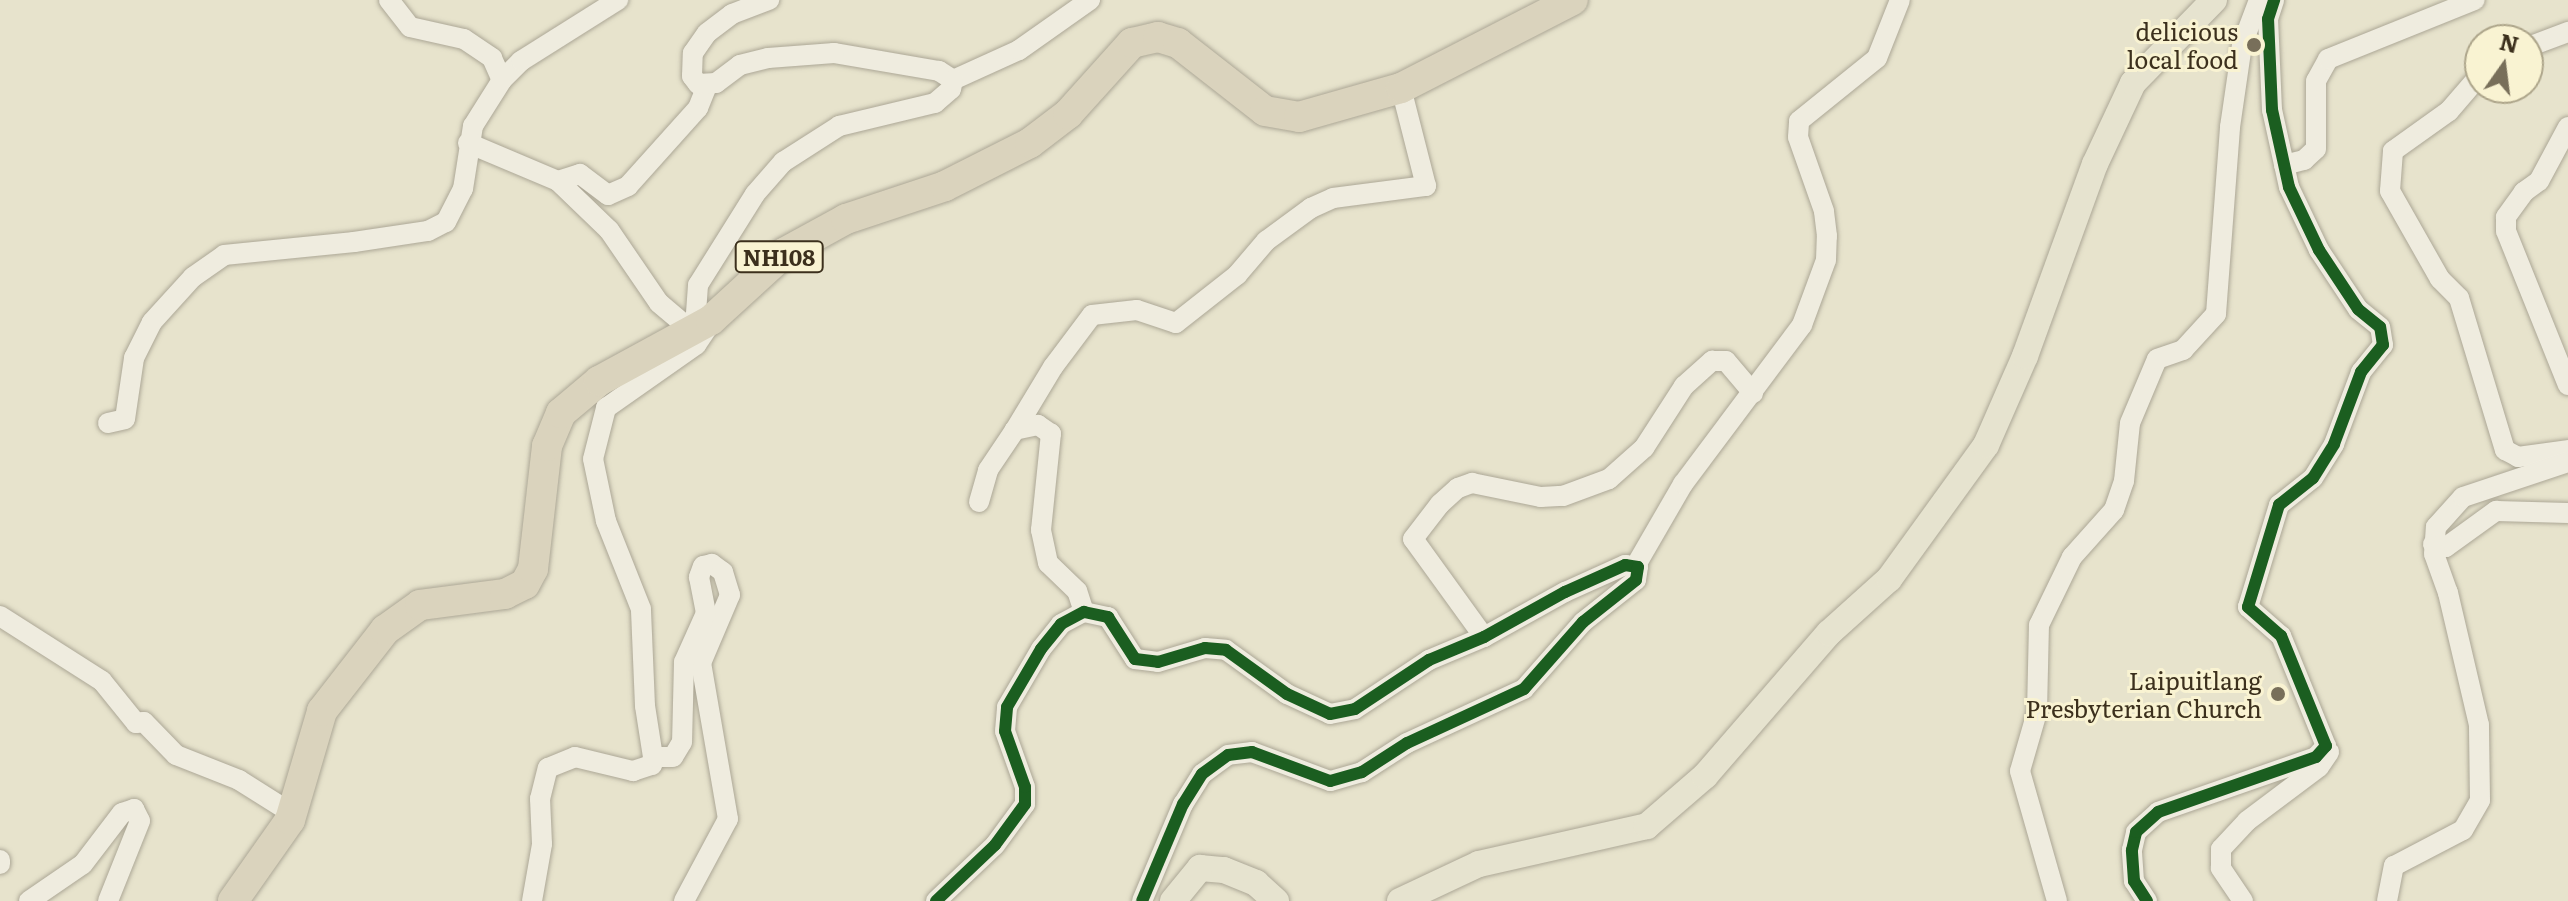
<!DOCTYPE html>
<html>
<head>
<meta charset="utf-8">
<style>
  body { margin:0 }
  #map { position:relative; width:2568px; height:901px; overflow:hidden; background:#e7e3cc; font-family:Literata,serif }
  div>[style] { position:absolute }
  .roads { filter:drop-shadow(0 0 2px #aca796) drop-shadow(0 0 2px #aca796) }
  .minor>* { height:20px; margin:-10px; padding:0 10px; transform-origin:10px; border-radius:10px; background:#efecdf }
  .major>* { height:26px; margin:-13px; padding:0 13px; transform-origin:13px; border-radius:13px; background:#e6e3cf }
  .highway>* { height:30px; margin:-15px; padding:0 15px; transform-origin:15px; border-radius:15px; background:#dad3bd }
  .cycleway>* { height:12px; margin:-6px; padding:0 6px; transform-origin:6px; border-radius:6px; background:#1b5e20 }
  .dots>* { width:22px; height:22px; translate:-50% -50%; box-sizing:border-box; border:4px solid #f9f3d2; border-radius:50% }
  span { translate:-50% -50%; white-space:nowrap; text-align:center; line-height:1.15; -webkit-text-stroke:6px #f9f3d2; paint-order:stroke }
  .shield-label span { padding:2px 6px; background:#f9f3d2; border:2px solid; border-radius:6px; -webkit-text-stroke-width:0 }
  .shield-label { font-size:22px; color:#3c301d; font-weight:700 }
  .poi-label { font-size:24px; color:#3c301d }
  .right { translate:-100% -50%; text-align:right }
  .north { position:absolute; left:2464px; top:24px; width:80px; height:80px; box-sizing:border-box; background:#f9f3d2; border:2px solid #ada58a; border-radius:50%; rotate:14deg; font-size:22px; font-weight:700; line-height:32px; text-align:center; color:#3c301d }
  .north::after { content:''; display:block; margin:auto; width:28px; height:36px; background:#786f5a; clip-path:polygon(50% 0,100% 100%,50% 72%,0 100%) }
</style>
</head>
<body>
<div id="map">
  <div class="roads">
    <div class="minor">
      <div style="left:389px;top:0;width:34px;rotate:52deg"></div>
      <div style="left:410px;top:27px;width:55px;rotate:12.5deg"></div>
      <div style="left:464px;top:39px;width:34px;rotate:34deg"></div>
      <div style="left:492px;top:58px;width:24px;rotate:66deg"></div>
      <div style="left:2528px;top:47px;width:43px;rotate:-20.6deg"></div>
      <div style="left:2480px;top:75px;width:48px;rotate:130.7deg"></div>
      <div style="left:2449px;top:111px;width:69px;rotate:144.5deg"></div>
      <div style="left:2393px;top:151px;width:40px;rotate:94.3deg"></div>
      <div style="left:2390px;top:191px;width:101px;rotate:60.4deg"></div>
      <div style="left:2440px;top:279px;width:27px;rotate:45deg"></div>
      <div style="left:2459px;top:298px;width:159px;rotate:73.2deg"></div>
      <div style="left:2505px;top:450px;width:15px;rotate:28deg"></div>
      <div style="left:2518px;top:457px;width:50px;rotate:-8deg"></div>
      <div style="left:953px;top:80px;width:72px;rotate:-24.4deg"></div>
      <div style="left:1019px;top:50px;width:87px;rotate:-35.2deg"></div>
      <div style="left:2568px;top:127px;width:61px;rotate:118.2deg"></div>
      <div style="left:2539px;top:181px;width:19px;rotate:144deg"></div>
      <div style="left:2524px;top:192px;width:31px;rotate:126deg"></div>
      <div style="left:2506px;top:217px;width:14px;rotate:90deg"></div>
      <div style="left:2506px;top:231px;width:166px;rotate:68.1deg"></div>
      <div style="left:468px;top:143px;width:98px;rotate:22.9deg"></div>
      <div style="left:558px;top:181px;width:23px;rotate:-18deg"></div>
      <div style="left:580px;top:174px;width:35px;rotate:37deg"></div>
      <div style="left:608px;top:195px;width:22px;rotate:-24deg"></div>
      <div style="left:628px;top:186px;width:105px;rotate:-48.1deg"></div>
      <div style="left:698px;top:108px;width:24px;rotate:-68deg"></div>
      <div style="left:2284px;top:165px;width:21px;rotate:-14deg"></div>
      <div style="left:2304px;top:160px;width:16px;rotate:-43deg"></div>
      <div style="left:2316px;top:149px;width:68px;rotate:-90deg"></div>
      <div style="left:2316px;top:81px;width:25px;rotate:-61deg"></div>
      <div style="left:2328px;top:59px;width:158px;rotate:-21.9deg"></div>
      <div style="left:558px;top:181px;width:71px;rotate:43.9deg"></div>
      <div style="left:609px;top:230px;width:88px;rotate:55.6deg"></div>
      <div style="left:659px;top:303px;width:42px;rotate:40.2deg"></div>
      <div style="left:695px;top:327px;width:42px;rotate:-85.9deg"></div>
      <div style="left:698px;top:285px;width:107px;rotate:-57.9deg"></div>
      <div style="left:755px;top:194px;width:43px;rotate:-48.8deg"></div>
      <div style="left:783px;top:162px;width:67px;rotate:-32.7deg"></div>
      <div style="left:839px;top:126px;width:99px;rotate:-13.5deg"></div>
      <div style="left:935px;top:103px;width:21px;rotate:-41deg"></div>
      <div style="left:951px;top:89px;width:9px;rotate:-77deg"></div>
      <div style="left:953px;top:80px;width:17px;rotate:-147deg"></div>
      <div style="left:939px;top:71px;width:107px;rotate:-170.3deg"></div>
      <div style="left:834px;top:53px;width:66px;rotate:175.7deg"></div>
      <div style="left:768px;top:58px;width:29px;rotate:166deg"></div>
      <div style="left:740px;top:65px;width:30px;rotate:143deg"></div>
      <div style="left:716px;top:83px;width:18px;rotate:177deg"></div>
      <div style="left:698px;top:84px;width:10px;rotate:-127deg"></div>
      <div style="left:692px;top:76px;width:23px;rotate:-88deg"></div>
      <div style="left:693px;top:53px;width:24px;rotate:-55deg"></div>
      <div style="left:707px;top:33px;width:31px;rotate:-37deg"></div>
      <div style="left:732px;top:14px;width:40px;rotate:-21deg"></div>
      <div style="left:108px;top:423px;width:17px;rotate:-13deg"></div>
      <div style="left:125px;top:419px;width:62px;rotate:-81.6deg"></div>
      <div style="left:134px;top:358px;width:40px;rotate:-63.4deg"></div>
      <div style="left:152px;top:322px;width:61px;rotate:-47.7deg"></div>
      <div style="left:193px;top:277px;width:38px;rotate:-35deg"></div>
      <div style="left:224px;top:255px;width:131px;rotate:-5.7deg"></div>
      <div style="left:354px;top:242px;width:75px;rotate:-8.5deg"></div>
      <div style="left:428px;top:231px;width:20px;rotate:-27deg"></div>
      <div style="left:446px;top:222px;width:37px;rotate:-63deg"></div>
      <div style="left:463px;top:189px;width:64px;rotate:-81deg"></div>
      <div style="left:473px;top:126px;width:54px;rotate:-57.8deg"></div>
      <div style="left:502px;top:80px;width:27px;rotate:-45deg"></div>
      <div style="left:521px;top:61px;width:115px;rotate:-32.2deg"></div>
      <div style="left:979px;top:502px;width:33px;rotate:-74deg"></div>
      <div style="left:988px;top:470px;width:48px;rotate:-56deg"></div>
      <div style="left:2433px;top:544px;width:13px;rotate:13deg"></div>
      <div style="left:2446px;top:547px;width:62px;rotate:-35.8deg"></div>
      <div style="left:2496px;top:511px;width:72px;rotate:1.6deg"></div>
      <div style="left:1636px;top:565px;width:94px;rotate:-59.9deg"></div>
      <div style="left:1683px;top:484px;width:199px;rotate:-53.2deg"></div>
      <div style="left:1802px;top:325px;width:69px;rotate:-69.7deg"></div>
      <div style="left:1826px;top:260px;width:24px;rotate:-88deg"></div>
      <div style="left:1827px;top:236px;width:25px;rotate:-97deg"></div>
      <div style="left:1824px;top:211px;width:78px;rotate:-109.4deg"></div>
      <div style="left:1798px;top:137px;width:16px;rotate:-86deg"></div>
      <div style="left:1799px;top:121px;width:100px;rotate:-38.9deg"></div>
      <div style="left:1877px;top:58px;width:62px;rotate:-68.4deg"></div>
      <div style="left:1084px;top:612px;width:22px;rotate:-108deg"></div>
      <div style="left:1077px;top:591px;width:40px;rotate:-136deg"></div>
      <div style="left:1048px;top:563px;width:34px;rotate:-102deg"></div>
      <div style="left:1041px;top:530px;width:97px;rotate:-84.1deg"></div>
      <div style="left:1051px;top:434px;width:16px;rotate:-145deg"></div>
      <div style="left:1038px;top:425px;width:24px;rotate:168deg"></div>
      <div style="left:1015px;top:430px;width:74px;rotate:-58.9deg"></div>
      <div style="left:1053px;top:367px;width:65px;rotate:-53.1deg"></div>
      <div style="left:1092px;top:315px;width:45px;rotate:-6.3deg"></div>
      <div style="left:1137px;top:310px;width:41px;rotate:18.4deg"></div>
      <div style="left:1176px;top:323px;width:78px;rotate:-38.2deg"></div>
      <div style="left:1237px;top:275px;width:45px;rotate:-49.5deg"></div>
      <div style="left:1266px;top:241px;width:56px;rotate:-36.3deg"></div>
      <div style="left:1311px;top:208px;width:24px;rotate:-24deg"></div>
      <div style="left:1333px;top:198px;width:94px;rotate:-7.4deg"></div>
      <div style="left:1426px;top:186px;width:101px;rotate:-104.3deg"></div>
      <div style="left:0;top:616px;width:121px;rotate:32.5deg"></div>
      <div style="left:102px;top:681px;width:54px;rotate:51deg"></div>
      <div style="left:136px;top:723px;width:8px;rotate:-7deg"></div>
      <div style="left:144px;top:722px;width:46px;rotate:45.9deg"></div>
      <div style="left:176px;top:755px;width:68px;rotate:21.6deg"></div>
      <div style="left:239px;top:780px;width:64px;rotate:32.2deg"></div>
      <div style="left:1484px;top:637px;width:121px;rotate:-125.9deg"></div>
      <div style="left:1413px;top:539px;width:44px;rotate:-52.4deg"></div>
      <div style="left:1440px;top:504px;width:24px;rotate:-42deg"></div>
      <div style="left:1458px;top:488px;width:15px;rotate:-20deg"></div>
      <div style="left:1472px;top:483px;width:70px;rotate:11.5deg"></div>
      <div style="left:1541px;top:497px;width:22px;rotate:-3deg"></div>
      <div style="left:1563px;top:496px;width:49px;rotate:-20.3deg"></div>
      <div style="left:1609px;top:479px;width:47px;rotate:-41.5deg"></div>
      <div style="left:1644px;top:448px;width:74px;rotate:-57.2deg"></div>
      <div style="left:1684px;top:386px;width:38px;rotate:-42deg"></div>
      <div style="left:1712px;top:361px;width:14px"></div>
      <div style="left:1726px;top:361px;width:42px;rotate:49.8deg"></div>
      <div style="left:0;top:860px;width:4px;rotate:90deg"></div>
      <div style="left:29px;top:901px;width:65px;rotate:-34.4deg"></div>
      <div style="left:83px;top:864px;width:64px;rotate:-52.6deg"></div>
      <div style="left:122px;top:813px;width:13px;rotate:-18deg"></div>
      <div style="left:134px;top:809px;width:13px;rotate:63deg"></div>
      <div style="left:140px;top:821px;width:86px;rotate:111.8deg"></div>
      <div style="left:532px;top:901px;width:58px;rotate:-80deg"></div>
      <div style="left:542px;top:844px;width:45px;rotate:-92.5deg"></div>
      <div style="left:540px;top:799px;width:32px;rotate:-76deg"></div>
      <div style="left:548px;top:768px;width:29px;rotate:-22deg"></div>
      <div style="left:575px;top:757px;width:60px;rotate:13.6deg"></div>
      <div style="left:633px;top:771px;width:20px;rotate:-18deg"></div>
      <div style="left:652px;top:765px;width:8px;rotate:-83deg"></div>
      <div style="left:684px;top:901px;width:93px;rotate:-61.8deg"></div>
      <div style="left:728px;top:819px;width:158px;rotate:-99.8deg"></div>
      <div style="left:701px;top:663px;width:74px;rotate:-66.9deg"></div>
      <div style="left:730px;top:595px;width:24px;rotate:-107deg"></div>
      <div style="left:723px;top:572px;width:14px;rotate:-144deg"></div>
      <div style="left:712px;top:564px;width:9px;rotate:167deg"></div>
      <div style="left:703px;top:566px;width:12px;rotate:110deg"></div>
      <div style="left:699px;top:577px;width:37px;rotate:79deg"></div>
      <div style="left:706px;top:613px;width:54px;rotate:114.2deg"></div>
      <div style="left:684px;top:662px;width:80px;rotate:91.4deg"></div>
      <div style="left:682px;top:742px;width:17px;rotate:121deg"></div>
      <div style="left:673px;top:757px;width:20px;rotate:180deg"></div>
      <div style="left:653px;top:757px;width:52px;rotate:-98.9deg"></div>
      <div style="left:645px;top:706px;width:97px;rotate:-92.4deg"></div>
      <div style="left:641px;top:609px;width:95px;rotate:-111.7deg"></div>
      <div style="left:606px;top:521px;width:63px;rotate:-101.8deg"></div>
      <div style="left:593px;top:459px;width:53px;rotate:-75.7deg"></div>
      <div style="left:606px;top:408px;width:110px;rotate:-35deg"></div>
      <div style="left:696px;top:345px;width:25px;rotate:-56deg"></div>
      <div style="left:936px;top:901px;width:81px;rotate:-43.5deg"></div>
      <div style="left:995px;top:845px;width:51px;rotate:-53.8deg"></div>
      <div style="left:1025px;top:804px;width:17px;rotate:-90deg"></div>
      <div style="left:1025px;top:787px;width:59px;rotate:-109.7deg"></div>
      <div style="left:1005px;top:731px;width:24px;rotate:-85deg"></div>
      <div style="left:1007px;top:707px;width:67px;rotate:-59.6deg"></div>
      <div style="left:1041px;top:649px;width:32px;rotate:-51deg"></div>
      <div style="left:1061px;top:624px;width:26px;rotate:-28deg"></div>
      <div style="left:1084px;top:612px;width:25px;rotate:12deg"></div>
      <div style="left:1108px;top:617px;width:50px;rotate:57.3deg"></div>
      <div style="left:1135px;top:659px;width:23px;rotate:7deg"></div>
      <div style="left:1158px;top:662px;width:49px;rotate:-16.6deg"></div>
      <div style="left:1205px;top:648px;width:21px;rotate:5deg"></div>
      <div style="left:1226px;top:650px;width:75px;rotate:35.8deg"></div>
      <div style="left:1287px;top:694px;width:47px;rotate:24.9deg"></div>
      <div style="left:1330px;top:714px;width:25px;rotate:-11deg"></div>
      <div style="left:1355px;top:709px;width:89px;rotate:-33.5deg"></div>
      <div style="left:1429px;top:660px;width:60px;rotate:-22.7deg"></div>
      <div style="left:1484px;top:637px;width:93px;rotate:-29.1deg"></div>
      <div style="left:1565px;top:592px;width:66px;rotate:-24.2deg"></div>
      <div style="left:1625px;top:565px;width:13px;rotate:9deg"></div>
      <div style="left:1638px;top:567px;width:13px;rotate:99deg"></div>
      <div style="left:1636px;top:580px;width:68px;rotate:141.6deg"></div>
      <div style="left:1583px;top:622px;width:89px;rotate:131.4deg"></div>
      <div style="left:1524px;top:689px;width:129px;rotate:155.2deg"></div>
      <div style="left:1407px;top:743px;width:54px;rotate:147.2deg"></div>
      <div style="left:1362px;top:772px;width:33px;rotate:164deg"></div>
      <div style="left:1330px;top:781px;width:83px;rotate:-159.6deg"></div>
      <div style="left:1252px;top:752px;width:24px;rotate:173deg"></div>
      <div style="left:1228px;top:755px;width:32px;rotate:144deg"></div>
      <div style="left:1202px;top:774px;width:36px;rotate:122deg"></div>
      <div style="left:1183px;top:804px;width:105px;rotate:112.9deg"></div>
      <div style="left:2057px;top:901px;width:135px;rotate:-105.9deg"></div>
      <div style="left:2020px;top:771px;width:61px;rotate:-73.9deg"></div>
      <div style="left:2037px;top:712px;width:87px;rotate:-88.7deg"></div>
      <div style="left:2039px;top:625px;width:76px;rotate:-64.1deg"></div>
      <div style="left:2072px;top:557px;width:63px;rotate:-48.2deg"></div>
      <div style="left:2114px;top:510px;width:31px;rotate:-71deg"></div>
      <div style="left:2124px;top:481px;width:58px;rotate:-84.1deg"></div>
      <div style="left:2130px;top:423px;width:69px;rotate:-67.1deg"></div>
      <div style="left:2157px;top:359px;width:28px;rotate:-19deg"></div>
      <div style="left:2183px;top:350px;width:49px;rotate:-47.5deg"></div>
      <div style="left:2216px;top:314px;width:188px;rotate:-85.7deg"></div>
      <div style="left:2230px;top:127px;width:83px;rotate:-81.7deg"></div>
      <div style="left:2242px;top:45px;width:48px;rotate:-69.3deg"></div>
      <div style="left:2147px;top:901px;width:24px;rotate:-123deg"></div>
      <div style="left:2134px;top:881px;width:31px;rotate:-94deg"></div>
      <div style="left:2132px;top:850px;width:18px;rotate:-77deg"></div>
      <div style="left:2136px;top:832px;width:30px;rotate:-42deg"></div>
      <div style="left:2158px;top:812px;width:167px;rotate:-19.2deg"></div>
      <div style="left:2316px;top:757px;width:15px;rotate:-48deg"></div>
      <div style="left:2326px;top:746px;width:119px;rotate:-112.2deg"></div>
      <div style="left:2281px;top:636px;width:44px;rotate:-138.7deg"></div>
      <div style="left:2248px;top:607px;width:107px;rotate:-73.1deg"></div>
      <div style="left:2279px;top:505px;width:43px;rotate:-38.5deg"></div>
      <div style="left:2313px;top:478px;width:40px;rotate:-58deg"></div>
      <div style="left:2334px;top:444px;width:77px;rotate:-69.4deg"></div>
      <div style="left:2361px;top:372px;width:35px;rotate:-51deg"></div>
      <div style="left:2383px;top:345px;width:18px;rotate:-99deg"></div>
      <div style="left:2380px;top:327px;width:28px;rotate:-141deg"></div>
      <div style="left:2358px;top:309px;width:71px;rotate:-123.5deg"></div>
      <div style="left:2319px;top:250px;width:70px;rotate:-115.5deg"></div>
      <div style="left:2289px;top:187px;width:79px;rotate:-102.4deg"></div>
      <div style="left:2272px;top:110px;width:91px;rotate:-92.5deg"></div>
      <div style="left:2268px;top:19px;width:20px;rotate:-72deg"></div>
      <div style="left:2243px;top:901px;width:40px;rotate:-124deg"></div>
      <div style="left:2221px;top:868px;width:19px;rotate:-90deg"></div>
      <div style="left:2221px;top:849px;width:38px;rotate:-47deg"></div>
      <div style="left:2247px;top:821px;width:90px;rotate:-36.9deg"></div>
      <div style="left:2319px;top:767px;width:18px;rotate:-56deg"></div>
      <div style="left:2387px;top:901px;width:36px;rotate:-79deg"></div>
      <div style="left:2394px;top:866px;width:78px;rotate:-27.6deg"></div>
      <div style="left:2463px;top:830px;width:34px;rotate:-60deg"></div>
      <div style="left:2480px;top:800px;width:75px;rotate:-90.8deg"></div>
      <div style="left:2479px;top:725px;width:136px;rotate:-103.2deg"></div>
      <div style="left:2448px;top:593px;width:41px;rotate:-109.7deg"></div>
      <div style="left:2434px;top:554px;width:27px;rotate:-86deg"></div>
      <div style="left:2436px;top:527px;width:40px;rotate:-48deg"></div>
      <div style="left:2463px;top:497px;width:111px;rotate:-18.4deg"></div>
    </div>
    <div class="major">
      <div style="left:1173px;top:901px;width:43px;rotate:-50.7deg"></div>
      <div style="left:1200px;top:868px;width:24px;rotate:5deg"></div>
      <div style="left:1224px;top:870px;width:35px;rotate:22deg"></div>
      <div style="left:1256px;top:883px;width:27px;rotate:42deg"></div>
      <div style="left:1400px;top:901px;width:87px;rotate:-25.1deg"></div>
      <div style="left:1479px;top:864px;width:172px;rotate:-12.7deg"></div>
      <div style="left:1647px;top:826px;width:77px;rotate:-40.8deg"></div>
      <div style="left:1705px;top:776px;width:189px;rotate:-49.1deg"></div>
      <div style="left:1829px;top:633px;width:81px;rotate:-42deg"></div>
      <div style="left:1889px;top:579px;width:165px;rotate:-54.1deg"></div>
      <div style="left:1986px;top:445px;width:97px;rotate:-66.3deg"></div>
      <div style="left:2025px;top:356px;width:204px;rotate:-70deg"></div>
      <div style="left:2095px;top:164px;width:89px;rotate:-64.9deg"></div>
      <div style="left:2133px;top:83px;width:116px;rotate:-45.7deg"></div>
    </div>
    <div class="highway">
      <div style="left:233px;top:901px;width:99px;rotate:-54.9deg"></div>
      <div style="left:290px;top:820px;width:114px;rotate:-73.6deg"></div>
      <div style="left:322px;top:711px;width:103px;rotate:-52.1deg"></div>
      <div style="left:385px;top:630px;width:43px;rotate:-35.5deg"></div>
      <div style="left:420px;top:605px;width:86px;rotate:-7.4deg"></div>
      <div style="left:505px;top:594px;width:22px;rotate:-27deg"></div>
      <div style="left:525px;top:584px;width:17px;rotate:-62deg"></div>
      <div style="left:533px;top:569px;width:124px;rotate:-83.5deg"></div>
      <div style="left:547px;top:446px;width:36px;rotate:-67deg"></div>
      <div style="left:561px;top:413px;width:50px;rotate:-40.1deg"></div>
      <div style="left:599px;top:381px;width:128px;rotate:-28.6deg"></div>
      <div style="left:711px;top:320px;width:99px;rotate:-42.5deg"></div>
      <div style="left:784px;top:253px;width:71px;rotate:-28.7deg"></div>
      <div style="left:846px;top:219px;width:104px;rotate:-18.4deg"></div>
      <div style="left:945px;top:186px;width:95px;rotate:-26.8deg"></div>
      <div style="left:1030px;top:143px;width:48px;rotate:-37.3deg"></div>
      <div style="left:1068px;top:114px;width:96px;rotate:-48deg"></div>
      <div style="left:1132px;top:43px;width:27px;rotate:-13deg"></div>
      <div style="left:1158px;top:37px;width:21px;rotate:17deg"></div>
      <div style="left:1178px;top:43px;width:110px;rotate:38deg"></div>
      <div style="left:1265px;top:111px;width:35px;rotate:10deg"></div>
      <div style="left:1299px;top:117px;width:106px;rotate:-15.9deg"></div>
      <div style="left:1401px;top:88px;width:193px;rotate:-27.1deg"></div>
    </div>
  </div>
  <div class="cycleway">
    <div style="left:936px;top:901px;width:81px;rotate:-43.5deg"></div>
    <div style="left:995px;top:845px;width:51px;rotate:-53.8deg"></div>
    <div style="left:1025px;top:804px;width:17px;rotate:-90deg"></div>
    <div style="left:1025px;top:787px;width:59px;rotate:-109.7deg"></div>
    <div style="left:1005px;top:731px;width:24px;rotate:-85deg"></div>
    <div style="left:1007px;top:707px;width:67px;rotate:-59.6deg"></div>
    <div style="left:1041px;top:649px;width:32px;rotate:-51deg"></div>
    <div style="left:1061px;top:624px;width:26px;rotate:-28deg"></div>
    <div style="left:1084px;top:612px;width:25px;rotate:12deg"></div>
    <div style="left:1108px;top:617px;width:50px;rotate:57.3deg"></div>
    <div style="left:1135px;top:659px;width:23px;rotate:7deg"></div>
    <div style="left:1158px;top:662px;width:49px;rotate:-16.6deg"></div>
    <div style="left:1205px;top:648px;width:21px;rotate:5deg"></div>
    <div style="left:1226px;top:650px;width:75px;rotate:35.8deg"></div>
    <div style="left:1287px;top:694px;width:47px;rotate:24.9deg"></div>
    <div style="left:1330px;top:714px;width:25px;rotate:-11deg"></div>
    <div style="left:1355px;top:709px;width:89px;rotate:-33.5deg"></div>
    <div style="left:1429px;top:660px;width:60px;rotate:-22.7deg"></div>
    <div style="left:1484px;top:637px;width:93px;rotate:-29.1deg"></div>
    <div style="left:1565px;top:592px;width:66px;rotate:-24.2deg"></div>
    <div style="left:1625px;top:565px;width:13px;rotate:9deg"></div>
    <div style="left:1638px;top:567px;width:13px;rotate:99deg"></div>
    <div style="left:1636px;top:580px;width:68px;rotate:141.6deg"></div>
    <div style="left:1583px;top:622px;width:89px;rotate:131.4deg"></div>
    <div style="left:1524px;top:689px;width:129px;rotate:155.2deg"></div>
    <div style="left:1407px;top:743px;width:54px;rotate:147.2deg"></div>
    <div style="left:1362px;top:772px;width:33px;rotate:164deg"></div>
    <div style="left:1330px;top:781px;width:83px;rotate:-159.6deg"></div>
    <div style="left:1252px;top:752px;width:24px;rotate:173deg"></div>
    <div style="left:1228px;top:755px;width:32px;rotate:144deg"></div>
    <div style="left:1202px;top:774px;width:36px;rotate:122deg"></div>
    <div style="left:1183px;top:804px;width:105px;rotate:112.9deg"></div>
    <div style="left:2147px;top:901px;width:24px;rotate:-123deg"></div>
    <div style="left:2134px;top:881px;width:31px;rotate:-94deg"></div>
    <div style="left:2132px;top:850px;width:18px;rotate:-77deg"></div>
    <div style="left:2136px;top:832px;width:30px;rotate:-42deg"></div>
    <div style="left:2158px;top:812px;width:167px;rotate:-19.2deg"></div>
    <div style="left:2316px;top:757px;width:15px;rotate:-48deg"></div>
    <div style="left:2326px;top:746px;width:119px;rotate:-112.2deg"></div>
    <div style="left:2281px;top:636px;width:44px;rotate:-138.7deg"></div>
    <div style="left:2248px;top:607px;width:107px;rotate:-73.1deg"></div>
    <div style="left:2279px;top:505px;width:43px;rotate:-38.5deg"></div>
    <div style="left:2313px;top:478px;width:40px;rotate:-58deg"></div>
    <div style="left:2334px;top:444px;width:77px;rotate:-69.4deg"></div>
    <div style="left:2361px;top:372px;width:35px;rotate:-51deg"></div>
    <div style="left:2383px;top:345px;width:18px;rotate:-99deg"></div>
    <div style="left:2380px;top:327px;width:28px;rotate:-141deg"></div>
    <div style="left:2358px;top:309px;width:71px;rotate:-123.5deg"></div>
    <div style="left:2319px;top:250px;width:70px;rotate:-115.5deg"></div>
    <div style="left:2289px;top:187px;width:79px;rotate:-102.4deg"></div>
    <div style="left:2272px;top:110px;width:91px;rotate:-92.5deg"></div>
    <div style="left:2268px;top:19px;width:20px;rotate:-72deg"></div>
  </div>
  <div class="dots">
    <div style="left:2254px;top:45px;background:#786f5a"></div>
    <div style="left:2278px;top:694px;background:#786f5a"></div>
  </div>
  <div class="shield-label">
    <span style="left:779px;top:257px">NH108</span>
  </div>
  <div class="poi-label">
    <span class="right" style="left:2238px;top:45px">delicious<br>local food</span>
    <span class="right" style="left:2262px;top:694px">Laipuitlang<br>Presbyterian Church</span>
  </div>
  <div class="north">N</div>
</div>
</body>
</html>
